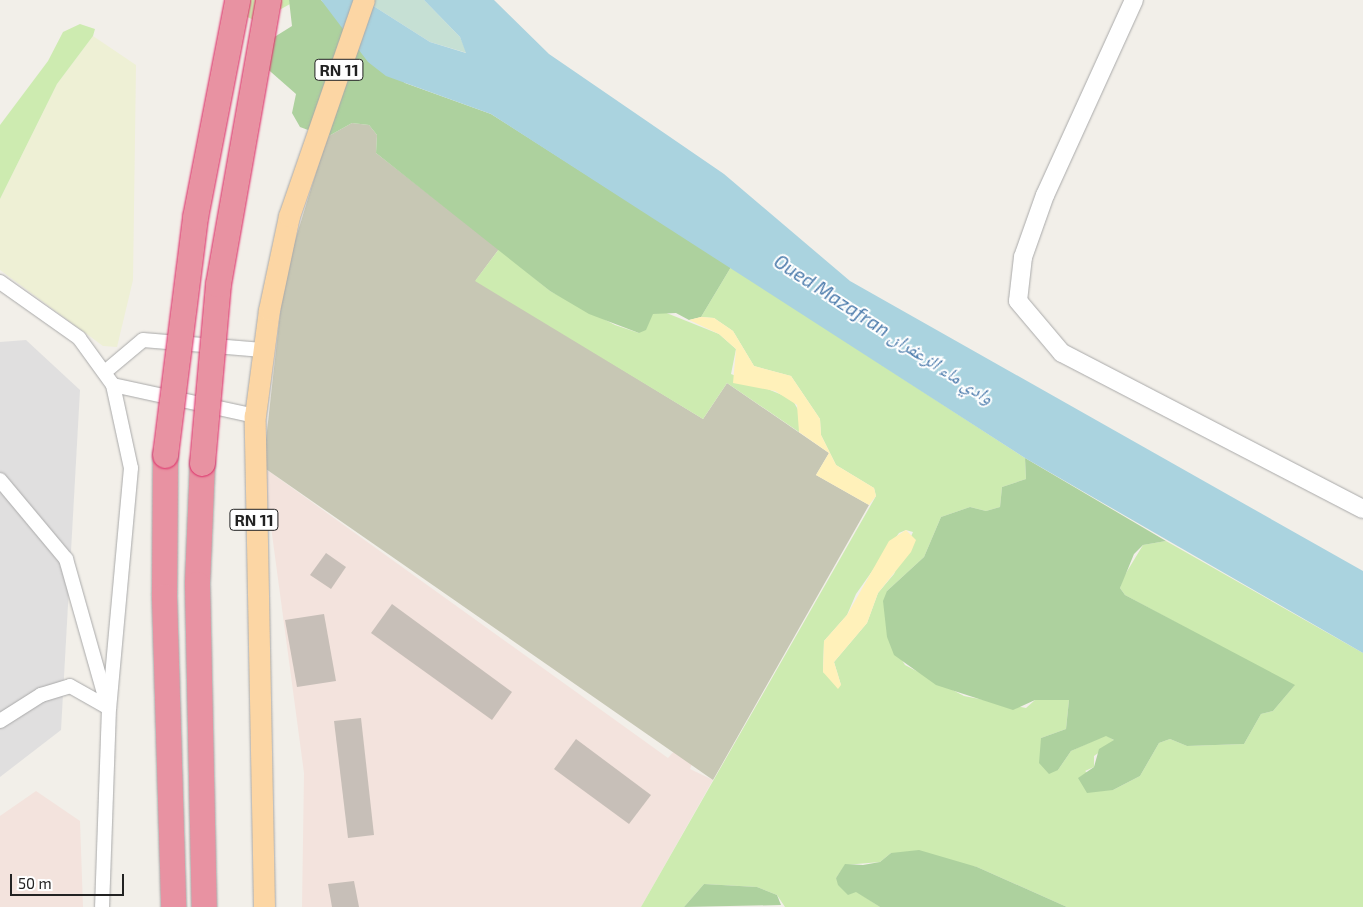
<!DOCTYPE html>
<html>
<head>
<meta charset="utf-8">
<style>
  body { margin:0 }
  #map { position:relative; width:1363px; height:907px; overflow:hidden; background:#f2efe9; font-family:"Exo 2","Noto Naskh Arabic",sans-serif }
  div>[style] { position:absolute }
  .residential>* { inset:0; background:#e0dfdf }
  .military>* { inset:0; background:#f3e3dd }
  .construction>* { inset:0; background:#c7c7b4 }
  .farmland>* { inset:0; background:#eef0d5 }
  .grass>* { inset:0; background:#cdebb0 }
  .forest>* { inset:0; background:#add19e }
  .wetland>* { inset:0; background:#c6e0d4 }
  .sand>* { inset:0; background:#fff1ba }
  .water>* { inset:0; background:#aad3df }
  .building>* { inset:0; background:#c7bfb8 }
  .roads { filter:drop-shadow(0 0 1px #a9a9a9) drop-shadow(0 0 1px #a9a9a9) }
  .minor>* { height:14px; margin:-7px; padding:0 7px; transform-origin:7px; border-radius:7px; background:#fff }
  .tertiary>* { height:18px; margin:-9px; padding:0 9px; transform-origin:9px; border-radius:9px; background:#fff }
  .primary>* { height:21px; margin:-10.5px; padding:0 10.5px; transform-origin:10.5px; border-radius:10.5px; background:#fcd6a4 }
  .motorway>* { height:25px; margin:-12.5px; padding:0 12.5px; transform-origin:12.5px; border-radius:12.5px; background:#e892a2 }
  .bridges { filter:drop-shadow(0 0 1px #dc2a67) drop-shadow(0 0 1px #dc2a67) }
  .motorway-bridge>* { height:25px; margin:-12.5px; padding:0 12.5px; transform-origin:12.5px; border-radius:12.5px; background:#e892a2 }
  span { translate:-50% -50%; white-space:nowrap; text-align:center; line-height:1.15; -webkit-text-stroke:4px #fff; paint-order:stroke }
  .shield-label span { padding:1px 4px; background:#fff; border:1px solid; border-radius:4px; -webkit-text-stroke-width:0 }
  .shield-label { font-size:16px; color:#222; font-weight:700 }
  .water-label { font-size:19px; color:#4a7aab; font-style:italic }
  .scale { position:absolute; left:10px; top:874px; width:114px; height:22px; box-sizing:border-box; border:2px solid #222; border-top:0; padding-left:6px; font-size:15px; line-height:18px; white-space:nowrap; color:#222; -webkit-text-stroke:4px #fff; paint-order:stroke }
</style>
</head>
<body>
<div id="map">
  <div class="residential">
    <div style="clip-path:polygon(26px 340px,80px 390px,61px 730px,0 777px,0 342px)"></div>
  </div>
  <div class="military">
    <div style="clip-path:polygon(263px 467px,668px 758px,675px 750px,693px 761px,690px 769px,713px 780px,641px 907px,302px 907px,304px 773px)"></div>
    <div style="clip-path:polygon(36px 791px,80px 821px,83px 907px,0 907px,0 816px)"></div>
  </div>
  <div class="construction">
    <div style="clip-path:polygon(352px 123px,369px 125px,377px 135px,376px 153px,499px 249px,476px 280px,703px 419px,727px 383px,829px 453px,816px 475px,869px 505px,713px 780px,263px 467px,282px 296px,294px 244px,327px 137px)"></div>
  </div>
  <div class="farmland">
    <div style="clip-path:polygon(93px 36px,136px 65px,133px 280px,117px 347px,103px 346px,0 270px,0 199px,57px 84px)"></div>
  </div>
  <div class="grass">
    <div style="clip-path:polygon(231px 0,289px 0,290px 4px,258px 22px,243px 15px)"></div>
    <div style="clip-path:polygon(80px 24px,95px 29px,93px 36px,57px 84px,0 199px,0 125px,48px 61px,63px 32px)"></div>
    <div style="clip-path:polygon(499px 249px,550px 291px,615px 325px,639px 333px,652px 314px,664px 312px,719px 334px,736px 349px,731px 374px,792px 399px,801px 415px,799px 432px,727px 383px,703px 419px,475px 281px)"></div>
    <div style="clip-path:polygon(evenodd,731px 267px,1025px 458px,1026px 479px,1002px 487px,1000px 507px,986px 511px,970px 507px,941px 517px,924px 557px,887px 591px,887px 636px,905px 665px,964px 696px,1026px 708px,1035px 700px,1069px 700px,1066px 729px,1041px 738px,1058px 770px,1071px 751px,1106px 735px,1115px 741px,1094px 756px,1094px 767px,1085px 771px,1113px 790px,1140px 776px,1159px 743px,1170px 739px,1187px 746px,1244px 744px,1261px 714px,1273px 711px,1294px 686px,1125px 595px,1120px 588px,1123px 578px,1143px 545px,1166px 541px,1363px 653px,1363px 907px,1067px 907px,977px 867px,891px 853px,880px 862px,845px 865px,836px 878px,880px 907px,785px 907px,777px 895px,757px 887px,704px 884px,684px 907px,641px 907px,876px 496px,874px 488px,836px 465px,821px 435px,820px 419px,791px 376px,754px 366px,733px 331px,714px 318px,701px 317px,731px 267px,906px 530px,913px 532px,894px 574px,878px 593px,867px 623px,834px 662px,841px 685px,823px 672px,824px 641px,847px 615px,856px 594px,899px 533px,906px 530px)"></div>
  </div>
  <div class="forest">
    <div style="clip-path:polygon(289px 0,321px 0,405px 83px,491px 114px,731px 267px,701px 317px,689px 320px,676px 313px,653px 314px,646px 330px,639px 333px,589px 314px,550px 291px,376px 153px,377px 135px,369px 125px,352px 123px,327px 137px,300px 127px,292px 113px,296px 94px,263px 65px,268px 41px,292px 26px)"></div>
    <div style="clip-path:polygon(1025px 458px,1166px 541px,1143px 545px,1134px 554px,1120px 588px,1125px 595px,1295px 685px,1273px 711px,1261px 714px,1244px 744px,1187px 746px,1170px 739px,1159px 743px,1140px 776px,1113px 790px,1087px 793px,1078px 778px,1094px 767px,1099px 749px,1114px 740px,1106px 736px,1071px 751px,1058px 770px,1049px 774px,1039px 763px,1041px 738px,1066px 729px,1069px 700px,1035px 700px,1013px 710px,936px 685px,894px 655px,887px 637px,883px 601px,887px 591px,924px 557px,941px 517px,970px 507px,986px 511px,1000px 507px,1002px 487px,1026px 479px)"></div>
    <div style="clip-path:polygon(919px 850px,977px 867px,1067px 907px,880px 907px,856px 892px,848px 895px,838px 885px,836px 878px,845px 864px,863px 865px,880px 862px,891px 853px)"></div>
    <div style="clip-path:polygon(704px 884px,757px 887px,777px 895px,781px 905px,684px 907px)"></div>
  </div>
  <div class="wetland">
    <div style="clip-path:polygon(364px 0,424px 0,460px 37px,467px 53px,430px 42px)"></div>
  </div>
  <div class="sand">
    <div style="clip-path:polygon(701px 317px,714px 318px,733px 331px,754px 366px,791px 376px,820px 419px,821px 435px,836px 465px,874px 488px,876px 496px,869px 505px,816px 475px,829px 453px,799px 432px,797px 405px,775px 391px,733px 383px,736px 349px,719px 334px,689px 320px)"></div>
    <div style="clip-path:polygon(906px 530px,916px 540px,911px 552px,878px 593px,867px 623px,834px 662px,841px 685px,838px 689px,823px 672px,824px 641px,847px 615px,889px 541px)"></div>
  </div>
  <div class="water">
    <div style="clip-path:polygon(321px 0,364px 0,430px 42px,466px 53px,460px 37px,424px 0,494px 0,549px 54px,724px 174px,850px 281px,1363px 571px,1363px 653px,1025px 458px,491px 114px,386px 76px,368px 62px)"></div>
  </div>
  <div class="building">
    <div style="clip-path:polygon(326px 553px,346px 567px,331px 589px,310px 575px)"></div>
    <div style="clip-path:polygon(392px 604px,512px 692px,492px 720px,371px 633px)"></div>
    <div style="clip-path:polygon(324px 614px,336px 681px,297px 687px,285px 620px)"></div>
    <div style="clip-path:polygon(361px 718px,374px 835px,348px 838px,334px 721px)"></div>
    <div style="clip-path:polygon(576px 739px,651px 795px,629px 824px,554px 769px)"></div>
    <div style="clip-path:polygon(354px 881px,359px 907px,332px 907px,328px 884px)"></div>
  </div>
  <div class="roads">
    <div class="minor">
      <div style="left:0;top:282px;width:97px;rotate:35.3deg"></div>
      <div style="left:79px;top:338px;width:58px;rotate:54.1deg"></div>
      <div style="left:113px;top:385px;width:85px;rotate:77.8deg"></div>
      <div style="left:131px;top:468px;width:241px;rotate:95.2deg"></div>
      <div style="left:106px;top:371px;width:48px;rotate:-40deg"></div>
      <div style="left:143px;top:340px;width:120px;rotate:4.8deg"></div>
      <div style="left:113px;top:385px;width:145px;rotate:12.3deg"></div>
      <div style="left:0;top:480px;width:103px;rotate:50.1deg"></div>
      <div style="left:66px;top:559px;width:147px;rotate:74.2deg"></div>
      <div style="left:0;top:721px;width:49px;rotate:-32.4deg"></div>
      <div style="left:41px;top:695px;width:30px;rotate:-17deg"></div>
      <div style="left:70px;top:686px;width:45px;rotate:29.4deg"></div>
      <div style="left:109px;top:708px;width:199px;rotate:92deg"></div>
    </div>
    <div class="tertiary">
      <div style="left:1134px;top:0;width:214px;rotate:114.5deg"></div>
      <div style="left:1045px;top:195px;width:66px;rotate:109.5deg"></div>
      <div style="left:1023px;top:257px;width:44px;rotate:96.5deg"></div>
      <div style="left:1018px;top:301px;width:68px;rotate:49.8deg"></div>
      <div style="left:1062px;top:353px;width:339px;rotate:27.4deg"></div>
    </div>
    <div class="primary">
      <div style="left:264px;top:907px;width:491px;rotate:-91.1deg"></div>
      <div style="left:255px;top:416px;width:107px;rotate:-82.5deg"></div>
      <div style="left:269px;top:310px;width:96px;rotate:-78deg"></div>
      <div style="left:289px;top:216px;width:229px;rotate:-70.9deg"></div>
    </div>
    <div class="motorway">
      <div style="left:165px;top:455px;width:141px;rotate:90.4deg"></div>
      <div style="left:164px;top:596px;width:311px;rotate:88.3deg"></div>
      <div style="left:202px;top:463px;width:121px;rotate:92.4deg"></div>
      <div style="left:197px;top:584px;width:323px;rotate:88.8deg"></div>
    </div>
  </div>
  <div class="bridges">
    <div class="motorway-bridge">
      <div style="left:165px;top:455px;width:240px;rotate:-82.8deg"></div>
      <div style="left:195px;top:217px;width:221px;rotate:-79deg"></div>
      <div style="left:202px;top:463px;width:180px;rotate:-84.9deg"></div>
      <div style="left:218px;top:284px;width:288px;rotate:-80deg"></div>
    </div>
  </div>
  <div class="shield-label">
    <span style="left:339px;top:70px">RN 11</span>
    <span style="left:254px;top:520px">RN 11</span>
  </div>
  <div class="water-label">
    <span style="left:884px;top:329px;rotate:33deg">Oued Mazafran وادي ماء الزعفران</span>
  </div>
  <div class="scale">50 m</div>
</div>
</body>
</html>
